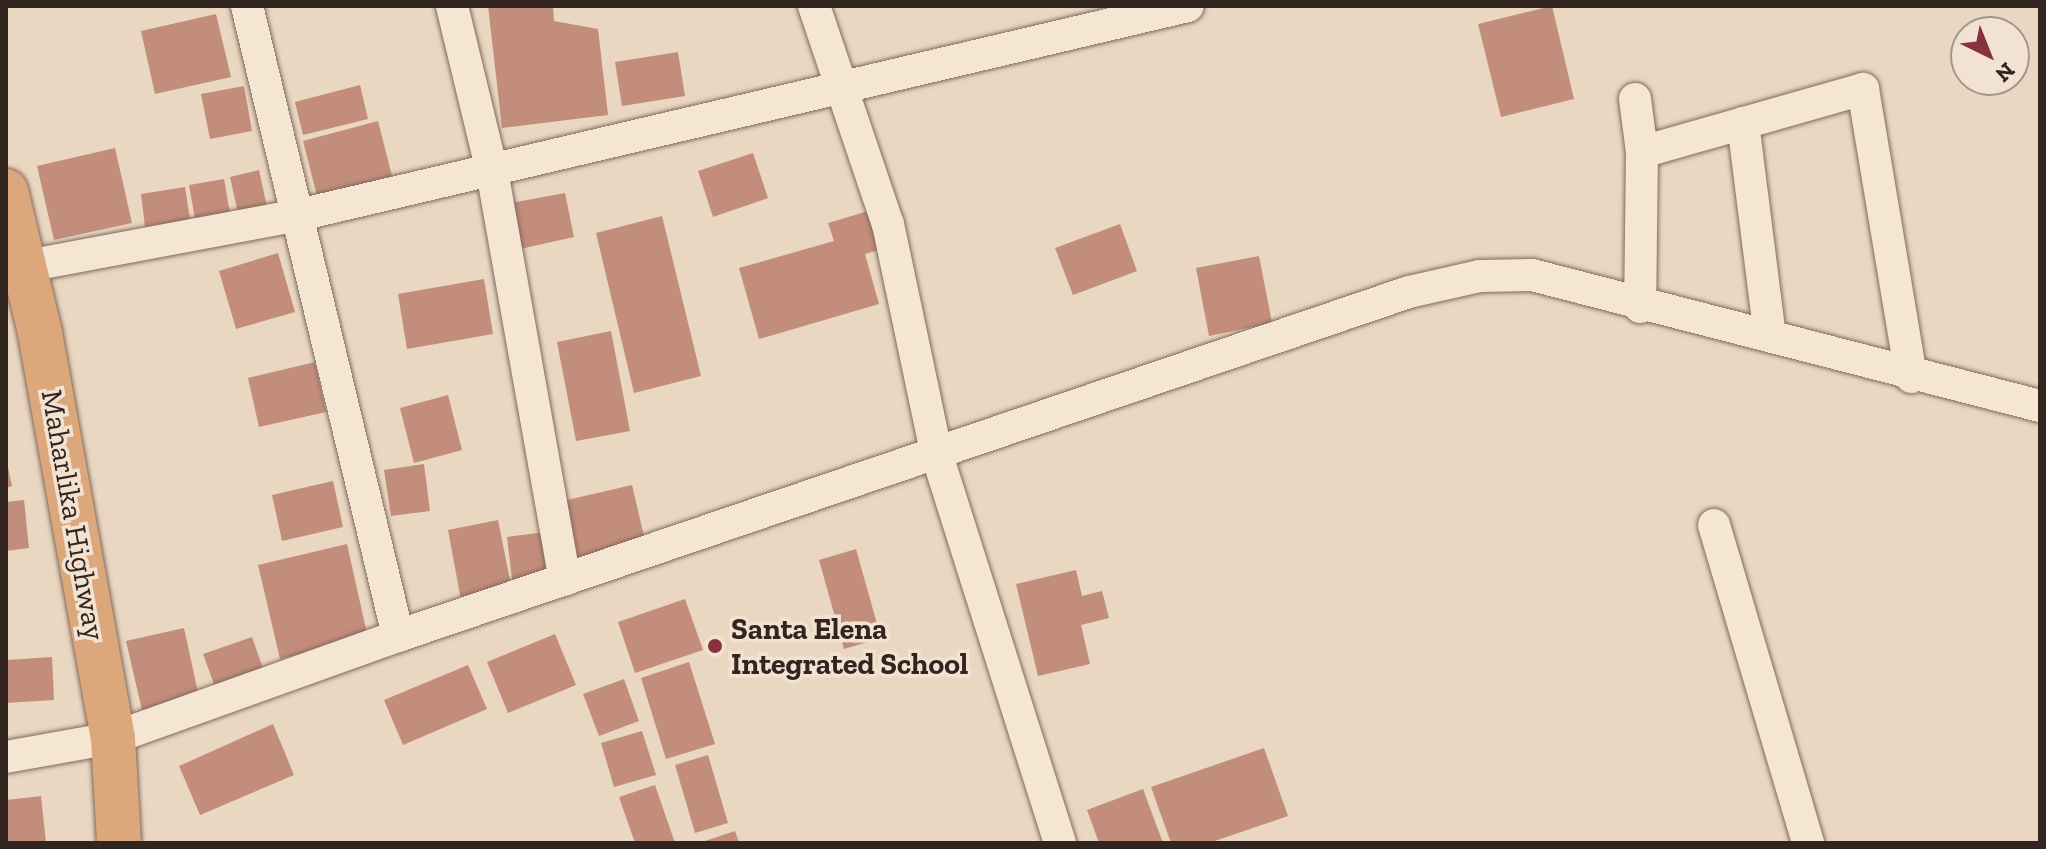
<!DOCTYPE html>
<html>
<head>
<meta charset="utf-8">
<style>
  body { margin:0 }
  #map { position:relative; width:2046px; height:849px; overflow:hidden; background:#e9d7c2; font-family:"Zilla Slab",serif }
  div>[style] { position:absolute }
  .building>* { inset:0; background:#c38d7c }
  .roads { filter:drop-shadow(0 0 2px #81695b) drop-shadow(0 0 2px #81695b) }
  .minor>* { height:32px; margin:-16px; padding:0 16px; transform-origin:16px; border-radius:16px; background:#f5e6d4 }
  .trunk>* { height:44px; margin:-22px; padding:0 22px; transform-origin:22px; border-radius:22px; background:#dda77c }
  .dots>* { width:22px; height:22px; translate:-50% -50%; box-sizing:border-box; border:4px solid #f1e2d1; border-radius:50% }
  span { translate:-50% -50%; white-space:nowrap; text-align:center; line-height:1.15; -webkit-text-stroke:7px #f1e2d1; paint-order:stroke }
  .street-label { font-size:30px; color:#32241e }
  .poi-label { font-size:30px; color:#32241e; font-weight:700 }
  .left { translate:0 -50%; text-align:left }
  .frame { position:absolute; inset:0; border:8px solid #32241e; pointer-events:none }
  .north { position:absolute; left:1950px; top:16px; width:80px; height:80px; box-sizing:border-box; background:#f1e2d1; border:2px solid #a59689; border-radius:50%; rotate:137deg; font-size:22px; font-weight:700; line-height:32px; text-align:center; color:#32241e }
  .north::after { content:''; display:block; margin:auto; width:28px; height:36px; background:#8a3141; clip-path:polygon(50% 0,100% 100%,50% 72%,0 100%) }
</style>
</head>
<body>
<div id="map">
  <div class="building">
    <div style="clip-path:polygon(488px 6px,553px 6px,554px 21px,598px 29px,608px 115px,502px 128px)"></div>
    <div style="clip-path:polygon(1552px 6px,1574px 99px,1501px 117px,1478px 24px)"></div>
    <div style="clip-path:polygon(216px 14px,231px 77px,155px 94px,141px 31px)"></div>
    <div style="clip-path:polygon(678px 52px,685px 96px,622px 106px,615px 62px)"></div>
    <div style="clip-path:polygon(360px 85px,368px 119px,303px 135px,295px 102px)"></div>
    <div style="clip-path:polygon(244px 86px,252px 131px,210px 139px,201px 94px)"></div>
    <div style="clip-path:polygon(378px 121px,392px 176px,317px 196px,303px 141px)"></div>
    <div style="clip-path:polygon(115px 148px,132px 223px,54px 240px,37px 166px)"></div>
    <div style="clip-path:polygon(753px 153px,768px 198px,713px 217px,698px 171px)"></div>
    <div style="clip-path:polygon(259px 170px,267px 207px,238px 213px,230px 177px)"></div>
    <div style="clip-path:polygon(224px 179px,230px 213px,195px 219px,189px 185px)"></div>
    <div style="clip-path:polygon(185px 187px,190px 219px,145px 227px,141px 194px)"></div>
    <div style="clip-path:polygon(565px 193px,574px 237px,520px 249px,511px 203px)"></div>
    <div style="clip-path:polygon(875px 209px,886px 248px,865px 254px,879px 304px,759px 339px,739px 268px,834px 241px,828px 223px)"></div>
    <div style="clip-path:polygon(662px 216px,701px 376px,634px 393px,596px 233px)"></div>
    <div style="clip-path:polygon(1120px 224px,1137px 271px,1073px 295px,1055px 248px)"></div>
    <div style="clip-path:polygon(278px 253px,295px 312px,236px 329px,219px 271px)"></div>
    <div style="clip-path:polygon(1259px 256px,1272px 323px,1209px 336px,1196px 268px)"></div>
    <div style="clip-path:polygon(484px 279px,493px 334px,407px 349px,398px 294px)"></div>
    <div style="clip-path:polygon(611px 331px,630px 431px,576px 441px,557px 342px)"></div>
    <div style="clip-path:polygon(315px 362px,326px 412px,259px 427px,248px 378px)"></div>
    <div style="clip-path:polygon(448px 395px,462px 450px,414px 463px,400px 408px)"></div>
    <div style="clip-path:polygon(6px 458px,12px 486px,6px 488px)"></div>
    <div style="clip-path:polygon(424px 464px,430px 511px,391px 516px,384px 470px)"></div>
    <div style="clip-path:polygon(333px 481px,343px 527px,282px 541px,272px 495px)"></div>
    <div style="clip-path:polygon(632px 485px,647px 549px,578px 566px,563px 501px)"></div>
    <div style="clip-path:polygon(24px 500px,29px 548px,6px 551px,6px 502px)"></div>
    <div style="clip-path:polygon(498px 520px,512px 590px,461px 600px,448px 530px)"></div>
    <div style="clip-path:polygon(545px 532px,552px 583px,513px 588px,507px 537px)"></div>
    <div style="clip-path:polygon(347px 544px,368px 638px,280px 659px,258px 565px)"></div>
    <div style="clip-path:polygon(856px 549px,881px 638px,844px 649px,819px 560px)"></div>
    <div style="clip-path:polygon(1076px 570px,1082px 596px,1102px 591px,1109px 618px,1081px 625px,1090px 664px,1038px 676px,1016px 584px)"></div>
    <div style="clip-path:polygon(685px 599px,703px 650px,635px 673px,618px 622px)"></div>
    <div style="clip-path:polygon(184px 628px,199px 697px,142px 710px,126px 641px)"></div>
    <div style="clip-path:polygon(555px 634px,576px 685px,508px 713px,487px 662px)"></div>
    <div style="clip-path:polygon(252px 637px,264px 671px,215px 687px,203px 654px)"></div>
    <div style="clip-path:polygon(52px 657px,54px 700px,6px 703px,6px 660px)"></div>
    <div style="clip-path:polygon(689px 662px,715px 744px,666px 759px,641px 678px)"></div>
    <div style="clip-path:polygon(468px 665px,487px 709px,403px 745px,384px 700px)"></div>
    <div style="clip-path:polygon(624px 679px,639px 721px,599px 736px,583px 694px)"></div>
    <div style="clip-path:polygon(273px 724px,294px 775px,200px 815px,179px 766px)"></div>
    <div style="clip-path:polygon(642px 731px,656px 775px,614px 787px,601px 743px)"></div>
    <div style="clip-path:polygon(1264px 748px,1288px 816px,1209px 843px,1171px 843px,1151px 787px)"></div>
    <div style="clip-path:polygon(708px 755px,728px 823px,695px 833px,675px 765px)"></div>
    <div style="clip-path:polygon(655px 785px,675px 843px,635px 843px,619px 797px)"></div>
    <div style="clip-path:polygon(1143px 789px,1163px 843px,1099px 843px,1087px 810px)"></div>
    <div style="clip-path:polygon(41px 796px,46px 843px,6px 843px,6px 800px)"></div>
    <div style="clip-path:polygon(735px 831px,739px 843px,702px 843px,702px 842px)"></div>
  </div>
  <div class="roads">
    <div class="minor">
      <div style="left:247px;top:6px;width:648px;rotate:76.52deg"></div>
      <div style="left:452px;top:6px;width:170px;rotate:76.4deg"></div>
      <div style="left:492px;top:171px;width:415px;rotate:79.9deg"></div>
      <div style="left:814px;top:6px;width:230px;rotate:71.3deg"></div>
      <div style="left:888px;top:224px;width:233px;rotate:78.1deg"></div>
      <div style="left:936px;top:452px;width:410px;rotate:72.4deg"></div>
      <div style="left:1635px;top:99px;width:53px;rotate:82.5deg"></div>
      <div style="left:1642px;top:152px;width:155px;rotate:90.7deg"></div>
      <div style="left:1743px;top:123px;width:215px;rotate:82.8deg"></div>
      <div style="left:1642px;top:152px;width:230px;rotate:-15.9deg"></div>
      <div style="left:1863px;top:89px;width:292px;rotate:80.5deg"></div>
      <div style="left:21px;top:267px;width:283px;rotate:-10.6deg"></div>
      <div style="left:299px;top:215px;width:913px;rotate:-13.23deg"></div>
      <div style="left:1714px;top:525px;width:332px;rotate:73.5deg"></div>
      <div style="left:6px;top:757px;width:109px;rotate:-10.1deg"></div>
      <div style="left:113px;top:738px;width:303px;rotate:-19.7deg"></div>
      <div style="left:398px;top:636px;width:1068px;rotate:-18.79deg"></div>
      <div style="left:1409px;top:292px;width:73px;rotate:-12.7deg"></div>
      <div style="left:1480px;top:276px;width:52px;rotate:-1.1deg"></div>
      <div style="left:1532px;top:275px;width:525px;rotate:14.46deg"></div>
    </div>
    <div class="trunk">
      <div style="left:6px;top:191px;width:146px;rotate:76.5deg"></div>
      <div style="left:40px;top:333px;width:412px;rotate:79.8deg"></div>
      <div style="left:113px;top:738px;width:105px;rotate:86.7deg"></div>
    </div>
  </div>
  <div class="dots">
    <div style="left:715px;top:646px;background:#8a3141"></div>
  </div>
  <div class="street-label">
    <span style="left:73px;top:515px;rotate:80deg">Maharlika Highway</span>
  </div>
  <div class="poi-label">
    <span class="left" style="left:731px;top:646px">Santa Elena<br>Integrated School</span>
  </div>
  <div class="frame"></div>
  <div class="north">N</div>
</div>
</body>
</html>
